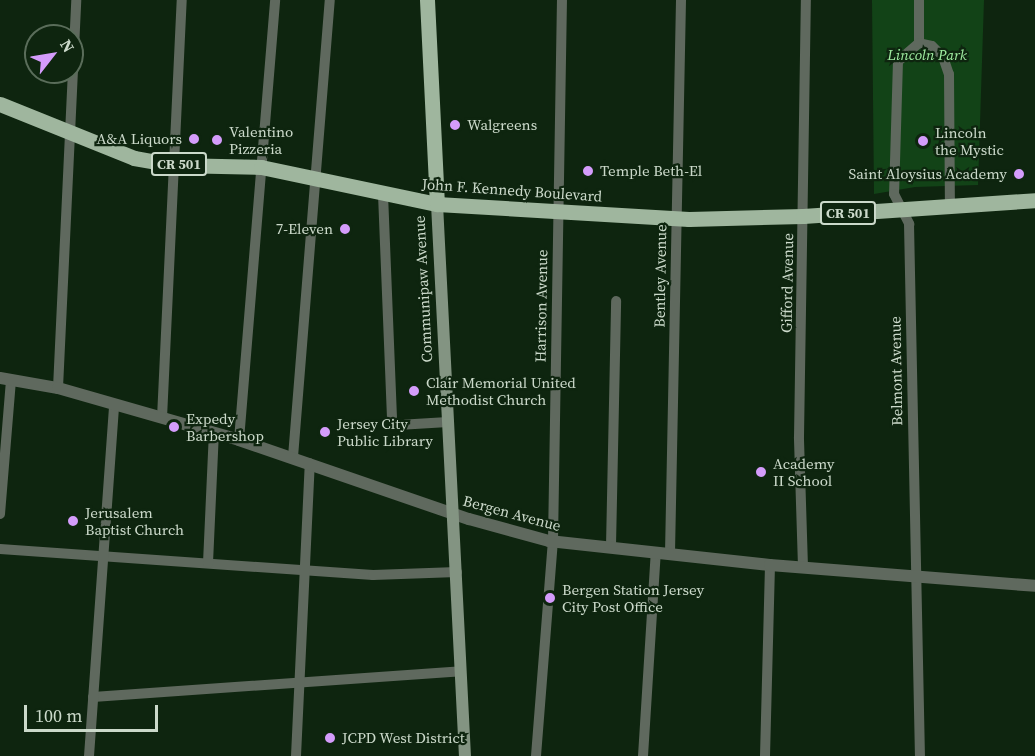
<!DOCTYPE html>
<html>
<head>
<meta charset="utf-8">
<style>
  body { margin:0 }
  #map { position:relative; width:1035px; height:756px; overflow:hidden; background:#0e250f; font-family:"Source Serif 4",serif }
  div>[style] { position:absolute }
  .green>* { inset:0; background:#124317 }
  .minor>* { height:10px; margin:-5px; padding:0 5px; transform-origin:5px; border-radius:5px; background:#5f695e }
  .tertiary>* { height:12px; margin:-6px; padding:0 6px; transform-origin:6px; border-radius:6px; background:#5f695e }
  .secondary>* { height:12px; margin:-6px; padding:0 6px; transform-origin:6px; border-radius:6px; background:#839482 }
  .primary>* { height:15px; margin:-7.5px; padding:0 7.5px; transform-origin:7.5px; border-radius:7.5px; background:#9fb69e }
  .dots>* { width:16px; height:16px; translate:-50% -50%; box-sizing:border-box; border:3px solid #0e250f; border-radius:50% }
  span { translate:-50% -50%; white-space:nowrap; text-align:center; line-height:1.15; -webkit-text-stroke:4.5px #0e250f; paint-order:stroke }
  .shield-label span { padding:2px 4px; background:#0e250f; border:2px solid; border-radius:4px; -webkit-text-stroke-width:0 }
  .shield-label { font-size:14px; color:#cbd9ca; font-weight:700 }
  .park-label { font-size:15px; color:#9feca0; font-style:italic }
  .poi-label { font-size:15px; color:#cbd9ca }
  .left { translate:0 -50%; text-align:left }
  .right { translate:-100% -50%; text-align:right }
  .street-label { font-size:15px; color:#cbd9ca }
  .north { position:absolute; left:24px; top:24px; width:60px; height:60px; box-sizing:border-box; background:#0e250f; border:2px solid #5a6d5a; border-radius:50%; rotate:59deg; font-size:16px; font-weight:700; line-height:24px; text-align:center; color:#cbd9ca }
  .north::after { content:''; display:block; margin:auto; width:21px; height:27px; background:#d49cfb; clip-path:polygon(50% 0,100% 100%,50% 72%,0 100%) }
  .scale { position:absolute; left:24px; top:705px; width:134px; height:27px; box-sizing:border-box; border:3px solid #cbd9ca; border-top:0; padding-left:8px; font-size:18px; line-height:21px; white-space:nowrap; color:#cbd9ca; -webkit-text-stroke:4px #0e250f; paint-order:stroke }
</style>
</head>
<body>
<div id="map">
  <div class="green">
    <div style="clip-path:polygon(872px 0,984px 0,978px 185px,915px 187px,874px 194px)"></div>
  </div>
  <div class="minor">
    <div style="left:919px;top:0;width:43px;rotate:90deg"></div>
    <div style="left:919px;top:43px;width:28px;rotate:139deg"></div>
    <div style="left:898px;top:61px;width:133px;rotate:91.7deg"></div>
    <div style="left:894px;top:194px;width:34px;rotate:63deg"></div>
    <div style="left:909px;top:224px;width:532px;rotate:88.82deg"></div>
    <div style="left:919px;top:43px;width:13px;rotate:13deg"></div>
    <div style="left:932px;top:46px;width:16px;rotate:45deg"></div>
    <div style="left:943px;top:57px;width:18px;rotate:71deg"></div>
    <div style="left:949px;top:74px;width:130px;rotate:89.6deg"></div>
    <div style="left:383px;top:194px;width:227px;rotate:87.7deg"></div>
    <div style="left:392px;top:421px;width:7px;rotate:34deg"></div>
    <div style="left:398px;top:425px;width:50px;rotate:-3.4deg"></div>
    <div style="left:58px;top:388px;width:388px;rotate:-87.3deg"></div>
    <div style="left:162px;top:418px;width:418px;rotate:-87.3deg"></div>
    <div style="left:239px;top:440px;width:441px;rotate:-85.3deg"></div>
    <div style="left:293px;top:457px;width:458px;rotate:-85.4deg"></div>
    <div style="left:0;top:514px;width:134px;rotate:-85.3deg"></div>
    <div style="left:611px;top:546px;width:245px;rotate:-88.8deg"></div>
    <div style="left:0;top:549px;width:374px;rotate:4deg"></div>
    <div style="left:373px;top:575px;width:84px;rotate:-2deg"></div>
    <div style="left:670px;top:553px;width:553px;rotate:-88.86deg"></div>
    <div style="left:208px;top:563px;width:130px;rotate:-87.4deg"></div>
    <div style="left:803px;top:567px;width:130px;rotate:-91.8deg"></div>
    <div style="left:799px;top:437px;width:437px;rotate:-89.1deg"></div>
    <div style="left:93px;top:697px;width:369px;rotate:-4deg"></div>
    <div style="left:89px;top:756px;width:353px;rotate:-85.9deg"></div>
    <div style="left:296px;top:756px;width:293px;rotate:-87.3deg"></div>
    <div style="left:536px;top:756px;width:216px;rotate:-85.5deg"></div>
    <div style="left:553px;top:541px;width:541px;rotate:-89.05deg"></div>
    <div style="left:643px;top:756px;width:204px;rotate:-86.4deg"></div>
    <div style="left:765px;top:756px;width:191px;rotate:-88.5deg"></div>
  </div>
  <div class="tertiary">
    <div style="left:0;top:378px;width:59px;rotate:9.8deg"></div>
    <div style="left:58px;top:388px;width:188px;rotate:16deg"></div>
    <div style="left:239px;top:440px;width:243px;rotate:19deg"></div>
    <div style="left:469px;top:519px;width:83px;rotate:15.4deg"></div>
    <div style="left:549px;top:541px;width:222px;rotate:6.2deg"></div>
    <div style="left:770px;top:565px;width:266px;rotate:4.5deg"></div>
  </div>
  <div class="secondary">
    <div style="left:437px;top:204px;width:553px;rotate:87.1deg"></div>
  </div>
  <div class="primary">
    <div style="left:427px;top:0;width:204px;rotate:87.2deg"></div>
    <div style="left:0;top:104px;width:144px;rotate:21.9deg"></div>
    <div style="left:134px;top:158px;width:41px;rotate:9.9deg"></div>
    <div style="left:174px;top:165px;width:87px;rotate:1.3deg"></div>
    <div style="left:261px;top:167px;width:180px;rotate:11.9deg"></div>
    <div style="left:437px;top:204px;width:252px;rotate:3.4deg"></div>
    <div style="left:689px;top:219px;width:114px;rotate:-1.5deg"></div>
    <div style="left:803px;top:216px;width:233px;rotate:-3.9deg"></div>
  </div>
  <div class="dots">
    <div style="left:455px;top:125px;background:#d49cfb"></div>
    <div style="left:194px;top:139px;background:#d49cfb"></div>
    <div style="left:217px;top:140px;background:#d49cfb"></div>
    <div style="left:923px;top:141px;background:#d49cfb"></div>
    <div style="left:588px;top:171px;background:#d49cfb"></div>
    <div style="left:1019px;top:174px;background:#d49cfb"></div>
    <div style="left:345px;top:229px;background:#d49cfb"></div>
    <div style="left:414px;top:391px;background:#d49cfb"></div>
    <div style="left:174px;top:427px;background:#d49cfb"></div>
    <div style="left:325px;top:432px;background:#d49cfb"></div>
    <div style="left:761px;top:472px;background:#d49cfb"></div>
    <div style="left:73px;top:521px;background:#d49cfb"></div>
    <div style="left:550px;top:598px;background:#d49cfb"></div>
    <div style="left:330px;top:738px;background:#d49cfb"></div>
  </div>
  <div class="shield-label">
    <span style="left:179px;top:164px">CR 501</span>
    <span style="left:848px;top:213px">CR 501</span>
  </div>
  <div class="park-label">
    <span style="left:927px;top:55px">Lincoln Park</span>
  </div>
  <div class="poi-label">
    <span class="left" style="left:467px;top:125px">Walgreens</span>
    <span class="left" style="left:229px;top:140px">Valentino<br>Pizzeria</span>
    <span class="left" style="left:935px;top:141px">Lincoln<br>the Mystic</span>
    <span class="right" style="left:182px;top:139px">A&amp;A Liquors</span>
    <span class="left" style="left:600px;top:171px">Temple Beth-El</span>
    <span class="right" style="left:1007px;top:174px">Saint Aloysius Academy</span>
    <span class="right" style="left:333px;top:229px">7-Eleven</span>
    <span class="left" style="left:426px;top:391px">Clair Memorial United<br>Methodist Church</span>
    <span class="left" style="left:186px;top:427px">Expedy<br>Barbershop</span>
    <span class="left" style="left:337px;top:432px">Jersey City<br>Public Library</span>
    <span class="left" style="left:773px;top:472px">Academy<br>II School</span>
    <span class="left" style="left:85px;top:521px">Jerusalem<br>Baptist Church</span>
    <span class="left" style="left:562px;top:598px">Bergen Station Jersey<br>City Post Office</span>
    <span class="left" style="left:342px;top:738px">JCPD West District</span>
  </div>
  <div class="street-label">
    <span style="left:512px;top:190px;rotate:4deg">John F. Kennedy Boulevard</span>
    <span style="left:660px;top:276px;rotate:-89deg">Bentley Avenue</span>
    <span style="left:787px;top:283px;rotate:-89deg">Gifford Avenue</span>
    <span style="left:423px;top:289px;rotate:-93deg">Communipaw Avenue</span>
    <span style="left:541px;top:306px;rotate:-89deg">Harrison Avenue</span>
    <span style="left:896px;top:371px;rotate:-91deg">Belmont Avenue</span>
    <span style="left:512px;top:513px;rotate:15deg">Bergen Avenue</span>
  </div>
  <div class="north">N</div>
  <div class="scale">100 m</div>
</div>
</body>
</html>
